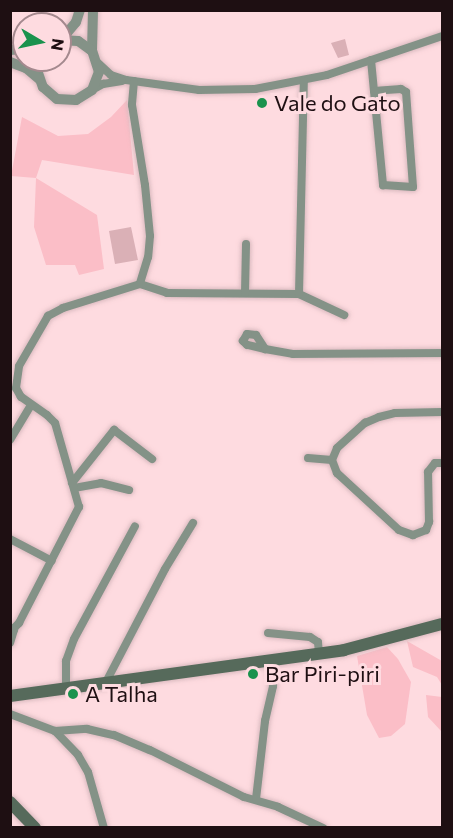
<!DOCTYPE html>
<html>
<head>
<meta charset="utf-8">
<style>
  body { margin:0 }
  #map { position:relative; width:453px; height:838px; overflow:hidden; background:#fedbe0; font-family:Commissioner,sans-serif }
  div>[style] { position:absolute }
  .green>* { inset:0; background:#fbbec7 }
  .building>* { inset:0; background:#dab0b6 }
  .roads { filter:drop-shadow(0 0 2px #dababf) drop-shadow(0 0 2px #dababf) }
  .minor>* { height:8px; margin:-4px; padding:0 4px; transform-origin:4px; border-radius:4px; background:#849287 }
  .tertiary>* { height:10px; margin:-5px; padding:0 5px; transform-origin:5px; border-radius:5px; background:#849287 }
  .secondary>* { height:12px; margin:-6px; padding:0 6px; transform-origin:6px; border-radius:6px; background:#566a5b }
  .dots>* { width:16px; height:16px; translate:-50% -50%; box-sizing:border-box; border:3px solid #fedbe0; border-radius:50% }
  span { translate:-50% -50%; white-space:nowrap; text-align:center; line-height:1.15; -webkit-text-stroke:6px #fedbe0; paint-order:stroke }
  .poi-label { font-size:22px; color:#1e0f12 }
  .left { translate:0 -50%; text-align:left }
  .frame { position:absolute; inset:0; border:12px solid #1e0f12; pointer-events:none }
  .north { position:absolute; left:12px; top:12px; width:60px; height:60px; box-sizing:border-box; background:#fedbe0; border:2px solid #a4898e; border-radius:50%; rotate:99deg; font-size:16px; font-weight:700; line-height:24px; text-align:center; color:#1e0f12 }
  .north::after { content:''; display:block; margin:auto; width:21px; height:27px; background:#1a924d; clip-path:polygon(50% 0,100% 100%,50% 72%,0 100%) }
</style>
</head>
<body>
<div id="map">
  <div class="green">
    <div style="clip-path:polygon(127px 100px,134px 175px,42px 160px,36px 178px,97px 215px,104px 269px,79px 275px,75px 265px,46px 265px,34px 227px,36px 178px,11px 176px,22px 117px,58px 136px,88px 134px,111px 117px)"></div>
    <div style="clip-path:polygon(407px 641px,442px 661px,442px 685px,437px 677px,413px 667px)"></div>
    <div style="clip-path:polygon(387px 647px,398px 659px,411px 682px,405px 724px,391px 736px,379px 738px,367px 715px,357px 656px)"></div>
    <div style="clip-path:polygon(426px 695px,442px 697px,442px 732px,428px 717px)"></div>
  </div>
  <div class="building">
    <div style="clip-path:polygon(345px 39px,349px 55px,338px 58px,331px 43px)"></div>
    <div style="clip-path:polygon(131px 227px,138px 260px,115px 264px,109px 231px)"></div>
  </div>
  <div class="roads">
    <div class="minor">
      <div style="left:371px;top:60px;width:126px;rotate:84.5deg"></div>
      <div style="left:383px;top:185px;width:30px;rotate:4deg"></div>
      <div style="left:413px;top:187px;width:95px;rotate:-94.2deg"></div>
      <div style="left:406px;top:92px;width:6px;rotate:-149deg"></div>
      <div style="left:401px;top:89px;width:27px;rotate:176deg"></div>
      <div style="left:98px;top:63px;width:18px;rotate:43deg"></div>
      <div style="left:111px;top:75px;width:16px;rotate:18deg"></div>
      <div style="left:126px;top:80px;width:74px;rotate:7.8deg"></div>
      <div style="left:199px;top:90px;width:56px;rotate:-1deg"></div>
      <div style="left:255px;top:89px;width:73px;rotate:-11deg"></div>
      <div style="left:327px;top:75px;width:121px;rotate:-18.7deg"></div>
      <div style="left:134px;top:81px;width:24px;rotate:95deg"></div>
      <div style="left:132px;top:105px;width:81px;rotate:80.8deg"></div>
      <div style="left:145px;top:185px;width:51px;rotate:84.4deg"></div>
      <div style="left:150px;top:236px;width:21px;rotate:95deg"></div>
      <div style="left:148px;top:257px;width:28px;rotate:107deg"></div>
      <div style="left:92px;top:90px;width:13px;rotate:-29deg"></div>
      <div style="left:103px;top:84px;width:19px;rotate:-9deg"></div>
      <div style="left:140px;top:284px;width:28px;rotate:18deg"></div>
      <div style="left:167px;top:293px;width:132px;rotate:0.4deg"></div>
      <div style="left:299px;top:294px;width:50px;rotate:25deg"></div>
      <div style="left:245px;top:293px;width:49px;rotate:-88.8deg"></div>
      <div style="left:299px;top:294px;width:213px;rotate:-88.7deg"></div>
      <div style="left:247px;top:334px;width:9px;rotate:6deg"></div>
      <div style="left:256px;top:335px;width:17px;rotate:57deg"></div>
      <div style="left:265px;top:349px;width:18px;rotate:-167deg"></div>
      <div style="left:247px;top:345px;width:6px;rotate:-135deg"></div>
      <div style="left:243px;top:341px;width:8px;rotate:-60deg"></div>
      <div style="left:265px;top:349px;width:28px;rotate:10deg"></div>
      <div style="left:293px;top:354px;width:149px;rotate:-0.4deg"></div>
      <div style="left:10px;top:440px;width:41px;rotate:-59deg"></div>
      <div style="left:308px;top:458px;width:24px;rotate:5deg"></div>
      <div style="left:332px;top:460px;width:14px;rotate:69deg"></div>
      <div style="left:337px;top:473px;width:84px;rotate:42.6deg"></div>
      <div style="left:399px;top:530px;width:15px;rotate:20deg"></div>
      <div style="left:413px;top:535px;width:14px;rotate:-21deg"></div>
      <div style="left:426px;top:530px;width:9px;rotate:-69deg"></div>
      <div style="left:429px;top:522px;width:50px;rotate:-91.1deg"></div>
      <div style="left:428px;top:472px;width:11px;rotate:-52deg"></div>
      <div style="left:435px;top:463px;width:7px"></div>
      <div style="left:332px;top:460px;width:13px;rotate:-67deg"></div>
      <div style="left:337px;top:448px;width:38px;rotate:-42deg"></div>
      <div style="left:365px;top:423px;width:15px;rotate:-23deg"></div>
      <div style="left:379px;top:417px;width:16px;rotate:-14deg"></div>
      <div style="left:395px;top:413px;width:47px;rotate:-1.2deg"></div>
      <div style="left:72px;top:483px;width:68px;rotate:-51.6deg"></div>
      <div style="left:114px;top:430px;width:48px;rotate:37.3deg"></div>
      <div style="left:74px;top:488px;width:27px;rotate:-10deg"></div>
      <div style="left:101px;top:483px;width:29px;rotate:14deg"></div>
      <div style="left:10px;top:539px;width:47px;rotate:27.6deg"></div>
      <div style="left:10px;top:632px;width:13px;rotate:-45deg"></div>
      <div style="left:19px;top:623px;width:131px;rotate:-62.7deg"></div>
      <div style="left:79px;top:507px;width:87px;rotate:-105.9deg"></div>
      <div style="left:55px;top:423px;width:11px;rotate:-135deg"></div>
      <div style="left:47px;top:415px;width:32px;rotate:-145deg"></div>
      <div style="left:21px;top:397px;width:10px;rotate:-119deg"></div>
      <div style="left:16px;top:388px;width:22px;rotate:-82deg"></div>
      <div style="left:19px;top:366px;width:58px;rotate:-59.9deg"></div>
      <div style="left:48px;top:316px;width:17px;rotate:-28deg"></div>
      <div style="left:63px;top:308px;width:81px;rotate:-17.3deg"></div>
      <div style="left:268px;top:633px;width:42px;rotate:5.4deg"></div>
      <div style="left:310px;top:637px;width:9px;rotate:32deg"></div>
      <div style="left:318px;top:642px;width:11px;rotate:85deg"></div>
      <div style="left:10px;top:643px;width:14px;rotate:-73deg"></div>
      <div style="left:14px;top:630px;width:4px;rotate:-146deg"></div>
      <div style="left:106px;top:682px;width:127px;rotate:-62.4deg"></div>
      <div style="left:165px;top:569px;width:54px;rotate:-58.7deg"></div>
      <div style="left:66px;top:688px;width:27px;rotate:-90deg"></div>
      <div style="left:66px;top:661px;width:23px;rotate:-70deg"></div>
      <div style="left:74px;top:639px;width:128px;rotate:-61.6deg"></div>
      <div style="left:10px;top:714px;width:48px;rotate:20.7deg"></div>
      <div style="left:55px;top:731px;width:33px;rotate:46deg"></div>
      <div style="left:78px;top:755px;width:20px;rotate:60deg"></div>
      <div style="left:88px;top:772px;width:58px;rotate:74.1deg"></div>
      <div style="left:55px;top:731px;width:32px;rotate:-4deg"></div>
      <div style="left:87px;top:729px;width:28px;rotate:13deg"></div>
      <div style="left:114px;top:735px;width:39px;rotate:23deg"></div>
      <div style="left:150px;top:750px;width:105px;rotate:26.6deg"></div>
      <div style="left:244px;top:797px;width:35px;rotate:16deg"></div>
      <div style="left:278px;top:807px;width:50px;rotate:25deg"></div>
      <div style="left:256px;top:799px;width:79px;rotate:-83.4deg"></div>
      <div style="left:265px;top:721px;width:36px;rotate:-77deg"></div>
      <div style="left:273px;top:686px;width:26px;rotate:-97deg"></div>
    </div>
    <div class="tertiary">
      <div style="left:61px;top:40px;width:23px;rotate:-50deg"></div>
      <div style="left:76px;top:22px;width:13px;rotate:-72deg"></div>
      <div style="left:10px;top:50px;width:14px;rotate:-4deg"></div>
      <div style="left:92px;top:51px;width:41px;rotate:-88.6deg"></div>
      <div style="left:39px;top:60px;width:10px;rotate:101deg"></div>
      <div style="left:37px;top:70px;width:18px;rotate:71deg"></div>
      <div style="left:43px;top:87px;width:18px;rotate:41deg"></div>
      <div style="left:57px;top:99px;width:19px;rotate:3deg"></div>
      <div style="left:76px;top:100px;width:19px;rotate:-32deg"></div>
      <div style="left:92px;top:90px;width:19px;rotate:-69deg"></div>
      <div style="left:99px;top:72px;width:22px;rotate:-108deg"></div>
      <div style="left:92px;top:51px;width:17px;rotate:-144deg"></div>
      <div style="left:78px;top:41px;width:18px;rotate:-177deg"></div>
      <div style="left:10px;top:62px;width:17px;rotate:21deg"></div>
      <div style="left:26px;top:68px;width:17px;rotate:40deg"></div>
    </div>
    <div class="secondary">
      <div style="left:10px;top:696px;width:337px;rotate:-7.8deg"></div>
      <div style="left:344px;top:650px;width:101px;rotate:-14.9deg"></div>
      <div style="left:10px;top:802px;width:36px;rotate:46deg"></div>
    </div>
  </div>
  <div class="dots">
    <div style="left:262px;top:103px;background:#1a924d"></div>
    <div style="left:253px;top:674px;background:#1a924d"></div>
    <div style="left:73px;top:694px;background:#1a924d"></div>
  </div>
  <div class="poi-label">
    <span class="left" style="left:274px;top:103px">Vale do Gato</span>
    <span class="left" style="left:265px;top:674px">Bar Piri-piri</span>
    <span class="left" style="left:85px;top:694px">A Talha</span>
  </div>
  <div class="frame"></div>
  <div class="north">N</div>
</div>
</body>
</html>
